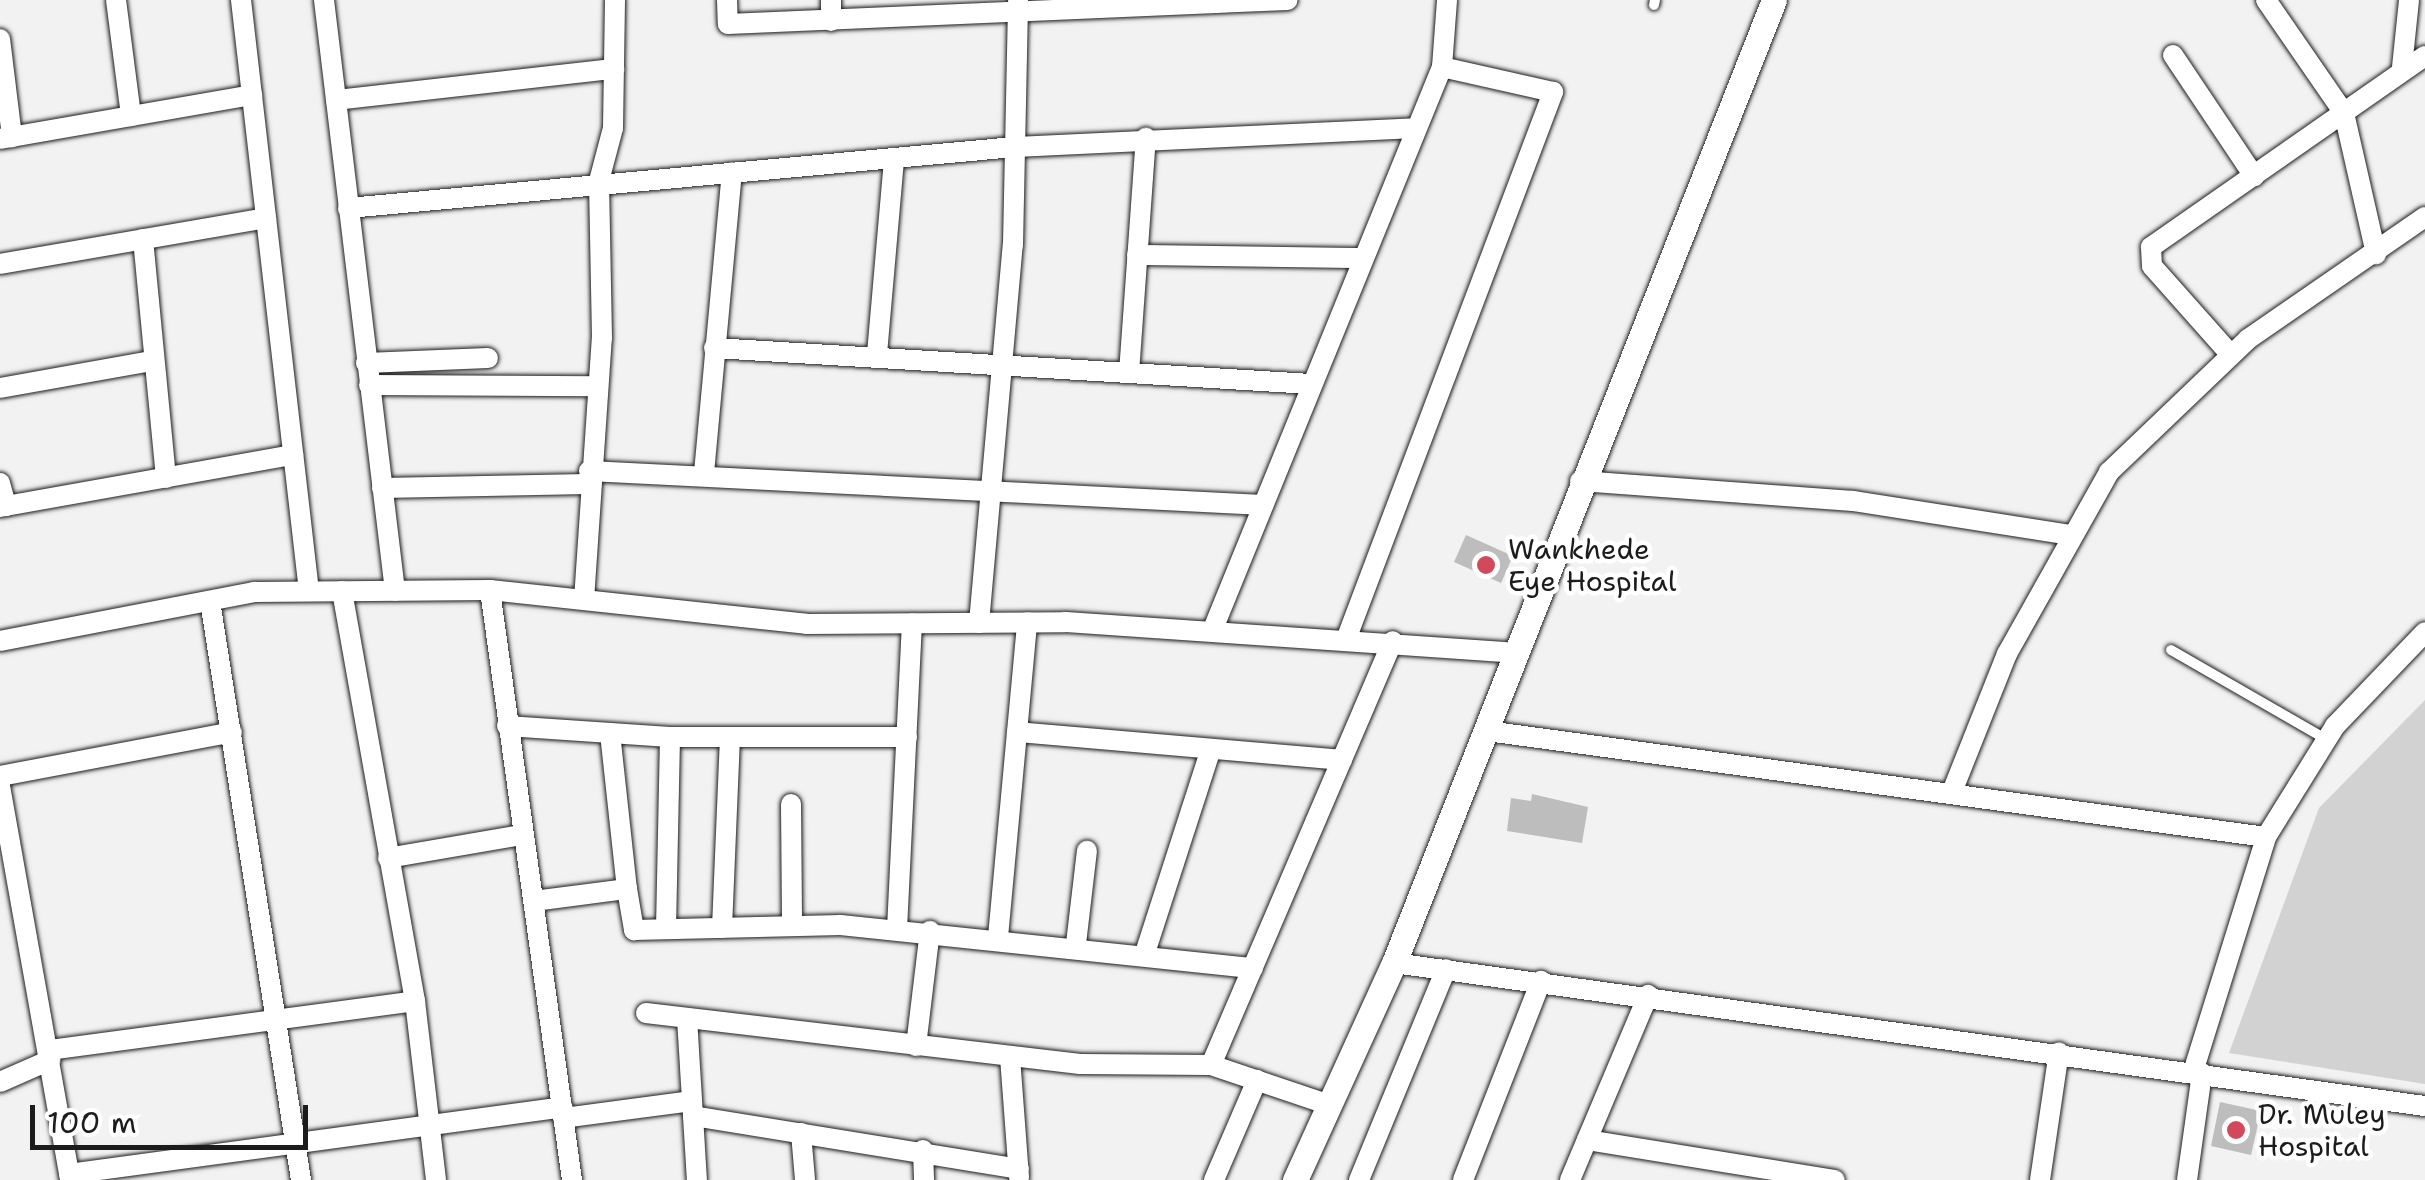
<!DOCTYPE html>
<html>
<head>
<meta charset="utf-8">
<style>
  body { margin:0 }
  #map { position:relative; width:2425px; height:1180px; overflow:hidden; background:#f2f2f2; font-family:"Shantell Sans",sans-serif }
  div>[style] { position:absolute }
  .green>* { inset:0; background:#d2d2d2 }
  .building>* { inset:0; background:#bdbdbd }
  .roads { filter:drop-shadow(0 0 2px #1c1c1c) drop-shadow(0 0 2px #1c1c1c) }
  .service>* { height:10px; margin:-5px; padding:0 5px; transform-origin:5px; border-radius:5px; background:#fff }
  .minor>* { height:20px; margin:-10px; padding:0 10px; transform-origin:10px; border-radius:10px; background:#fff }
  .tertiary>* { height:25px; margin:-12.5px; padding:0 12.5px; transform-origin:12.5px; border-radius:12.5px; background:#fff }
  .dots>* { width:28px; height:28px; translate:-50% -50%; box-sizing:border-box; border:5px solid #fff; border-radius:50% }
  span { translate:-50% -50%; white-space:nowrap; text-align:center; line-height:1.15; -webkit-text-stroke:9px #fff; paint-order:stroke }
  .poi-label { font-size:28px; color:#1c1c1c }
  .left { translate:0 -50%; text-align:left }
  .scale { position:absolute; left:30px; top:1105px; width:278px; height:45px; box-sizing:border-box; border:5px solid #1c1c1c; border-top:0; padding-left:12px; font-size:30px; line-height:35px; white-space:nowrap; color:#1c1c1c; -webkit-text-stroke:8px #fff; paint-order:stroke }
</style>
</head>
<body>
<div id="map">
  <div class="green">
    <div style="clip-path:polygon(2425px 700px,2425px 1084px,2229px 1053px,2319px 808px)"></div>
  </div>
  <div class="building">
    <div style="clip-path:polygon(1466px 535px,1513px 556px,1501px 583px,1454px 562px)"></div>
    <div style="clip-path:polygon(1532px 794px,1588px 807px,1582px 843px,1507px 831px,1511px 798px,1531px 801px)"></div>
    <div style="clip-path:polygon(2220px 1102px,2261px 1111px,2251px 1155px,2211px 1146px)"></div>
  </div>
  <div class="roads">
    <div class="service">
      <div style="left:1654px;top:5px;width:5px;rotate:-79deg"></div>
      <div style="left:2171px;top:650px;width:179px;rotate:29.9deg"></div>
    </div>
    <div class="minor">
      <div style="left:116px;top:0;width:117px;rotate:82.6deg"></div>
      <div style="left:241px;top:0;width:595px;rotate:83.44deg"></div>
      <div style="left:324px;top:0;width:595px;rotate:83.15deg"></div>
      <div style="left:727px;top:0;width:24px;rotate:88deg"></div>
      <div style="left:728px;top:24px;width:560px;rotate:-2.46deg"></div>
      <div style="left:831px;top:0;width:21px;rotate:90deg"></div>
      <div style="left:2266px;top:0;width:137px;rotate:55.4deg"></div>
      <div style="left:2344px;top:113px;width:145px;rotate:77.2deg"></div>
      <div style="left:0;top:39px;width:99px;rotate:83deg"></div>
      <div style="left:2173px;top:55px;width:146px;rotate:56.2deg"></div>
      <div style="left:2402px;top:67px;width:67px;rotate:-84deg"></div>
      <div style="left:336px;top:100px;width:280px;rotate:-6.4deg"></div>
      <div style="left:0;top:139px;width:256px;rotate:-9.9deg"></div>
      <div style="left:348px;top:208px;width:670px;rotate:-5.23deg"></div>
      <div style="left:1015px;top:147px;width:396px;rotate:-2.7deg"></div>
      <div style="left:143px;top:239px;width:240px;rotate:84.5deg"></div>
      <div style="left:1137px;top:255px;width:224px;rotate:0.8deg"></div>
      <div style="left:0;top:264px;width:270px;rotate:-9.8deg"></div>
      <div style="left:714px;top:348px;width:598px;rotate:3.45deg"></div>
      <div style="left:877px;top:354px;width:197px;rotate:-85deg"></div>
      <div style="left:2231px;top:355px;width:119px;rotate:-131.6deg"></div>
      <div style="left:2152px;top:266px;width:19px;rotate:-93deg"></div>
      <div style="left:2151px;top:247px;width:334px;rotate:-34.9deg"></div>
      <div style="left:366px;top:363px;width:122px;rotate:-2.3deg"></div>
      <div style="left:1129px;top:373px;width:236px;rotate:-85.9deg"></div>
      <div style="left:369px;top:385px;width:229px;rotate:0.3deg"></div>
      <div style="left:0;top:388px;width:153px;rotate:-10.1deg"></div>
      <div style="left:589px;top:471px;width:675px;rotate:2.89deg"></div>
      <div style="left:704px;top:473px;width:302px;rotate:-84.7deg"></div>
      <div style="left:1580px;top:481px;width:274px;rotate:4.2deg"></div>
      <div style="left:1853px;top:501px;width:219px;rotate:8.9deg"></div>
      <div style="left:0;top:483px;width:24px;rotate:75deg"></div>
      <div style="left:382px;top:488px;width:206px;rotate:-1.1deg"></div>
      <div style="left:0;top:507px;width:298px;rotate:-10.1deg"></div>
      <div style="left:490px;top:590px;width:596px;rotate:82.09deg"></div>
      <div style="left:342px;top:591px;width:416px;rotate:79.9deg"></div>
      <div style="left:415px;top:1001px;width:180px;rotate:83.3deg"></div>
      <div style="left:584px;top:600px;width:263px;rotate:-86.1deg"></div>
      <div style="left:602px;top:338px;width:157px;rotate:-91.1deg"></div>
      <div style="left:599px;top:181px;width:55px;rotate:-75.2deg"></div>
      <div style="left:613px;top:128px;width:128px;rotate:-89.1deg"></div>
      <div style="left:210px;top:601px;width:586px;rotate:81.07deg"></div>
      <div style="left:979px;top:623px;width:380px;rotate:-84.9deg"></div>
      <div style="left:1013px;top:245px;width:245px;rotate:-88.8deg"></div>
      <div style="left:1213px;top:629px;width:607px;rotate:-67.83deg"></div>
      <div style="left:1442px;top:67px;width:67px;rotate:-85.7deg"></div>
      <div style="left:1347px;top:637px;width:583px;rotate:-69.29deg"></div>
      <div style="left:1553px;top:92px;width:114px;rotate:-167.3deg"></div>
      <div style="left:0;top:641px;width:259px;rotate:-10.9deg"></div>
      <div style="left:254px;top:592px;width:236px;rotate:-0.5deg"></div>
      <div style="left:490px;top:590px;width:318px;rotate:6.1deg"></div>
      <div style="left:806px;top:624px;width:259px;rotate:-0.4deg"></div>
      <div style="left:1065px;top:622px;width:452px;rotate:3.9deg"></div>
      <div style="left:507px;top:726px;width:163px;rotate:3.9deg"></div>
      <div style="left:670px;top:737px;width:237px"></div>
      <div style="left:1487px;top:731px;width:786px;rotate:7.75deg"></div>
      <div style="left:1017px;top:732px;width:326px;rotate:4.9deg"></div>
      <div style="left:610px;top:733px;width:157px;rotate:83.8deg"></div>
      <div style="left:0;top:776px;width:236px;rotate:-10.7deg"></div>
      <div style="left:0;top:786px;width:400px;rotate:79.9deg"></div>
      <div style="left:1952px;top:792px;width:149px;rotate:-68.3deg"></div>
      <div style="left:2007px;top:654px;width:209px;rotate:-60.7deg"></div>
      <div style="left:2109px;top:472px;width:192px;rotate:-43.7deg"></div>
      <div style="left:2248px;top:339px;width:215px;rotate:-34.6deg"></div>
      <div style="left:791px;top:804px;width:122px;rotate:89.5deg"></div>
      <div style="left:388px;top:858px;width:135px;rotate:-9.8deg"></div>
      <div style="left:534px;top:901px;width:94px;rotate:-7.4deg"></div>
      <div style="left:627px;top:889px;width:42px;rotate:80.3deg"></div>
      <div style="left:634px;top:930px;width:207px;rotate:-1.4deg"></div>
      <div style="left:841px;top:925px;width:414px;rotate:6deg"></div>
      <div style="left:722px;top:928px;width:190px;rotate:-87.6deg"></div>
      <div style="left:666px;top:929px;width:192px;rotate:-88.8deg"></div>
      <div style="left:897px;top:929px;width:306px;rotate:-87.2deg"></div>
      <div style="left:998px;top:937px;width:316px;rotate:-84.7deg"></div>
      <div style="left:1076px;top:944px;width:94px;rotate:-83.3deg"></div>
      <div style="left:1145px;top:953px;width:214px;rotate:-72.1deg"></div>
      <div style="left:1394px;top:963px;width:1041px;rotate:7.9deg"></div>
      <div style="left:646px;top:1013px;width:437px;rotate:6.7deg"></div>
      <div style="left:1080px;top:1064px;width:131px;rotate:0.4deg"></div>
      <div style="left:1211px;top:1065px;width:126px;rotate:18.6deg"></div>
      <div style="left:687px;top:1018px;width:162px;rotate:86.5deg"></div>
      <div style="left:916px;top:1046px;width:116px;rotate:-83.1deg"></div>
      <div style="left:49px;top:1050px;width:369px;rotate:-7.6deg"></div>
      <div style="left:1010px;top:1057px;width:121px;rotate:85.7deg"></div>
      <div style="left:1211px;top:1065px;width:461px;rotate:-66.8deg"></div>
      <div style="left:2193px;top:1072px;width:246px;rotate:-72.7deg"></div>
      <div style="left:2266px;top:837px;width:131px;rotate:-58.1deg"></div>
      <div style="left:2335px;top:726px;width:130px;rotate:-46.2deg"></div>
      <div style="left:0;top:1082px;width:55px;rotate:-23.7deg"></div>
      <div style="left:693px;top:1116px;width:330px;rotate:9.2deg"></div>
      <div style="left:563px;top:1118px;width:130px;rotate:-7.5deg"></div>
      <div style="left:801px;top:1133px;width:47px;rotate:85.1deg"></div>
      <div style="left:1587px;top:1140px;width:251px;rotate:9.2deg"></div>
      <div style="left:923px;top:1150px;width:30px;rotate:88deg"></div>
      <div style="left:69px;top:1174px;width:498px;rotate:-7.7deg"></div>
      <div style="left:1214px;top:1180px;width:109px;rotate:-66.7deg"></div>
      <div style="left:1359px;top:1180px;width:228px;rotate:-67.6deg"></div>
      <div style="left:1463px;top:1180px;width:214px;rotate:-68.6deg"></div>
      <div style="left:1570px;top:1180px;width:201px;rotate:-67.1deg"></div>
      <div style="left:2040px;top:1180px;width:129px;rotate:-81.6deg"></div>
      <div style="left:2187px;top:1180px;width:108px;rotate:-82deg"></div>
    </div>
    <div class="tertiary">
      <div style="left:1295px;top:1180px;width:239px;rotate:-65.5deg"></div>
      <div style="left:1394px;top:963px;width:1035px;rotate:-68.47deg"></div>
    </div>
  </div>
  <div class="dots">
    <div style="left:1486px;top:565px;background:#d1495b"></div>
    <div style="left:2236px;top:1130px;background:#d1495b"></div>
  </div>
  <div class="poi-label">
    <span class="left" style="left:1508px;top:565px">Wankhede<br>Eye Hospital</span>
    <span class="left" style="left:2258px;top:1130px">Dr. Muley<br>Hospital</span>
  </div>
  <div class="scale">100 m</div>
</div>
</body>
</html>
